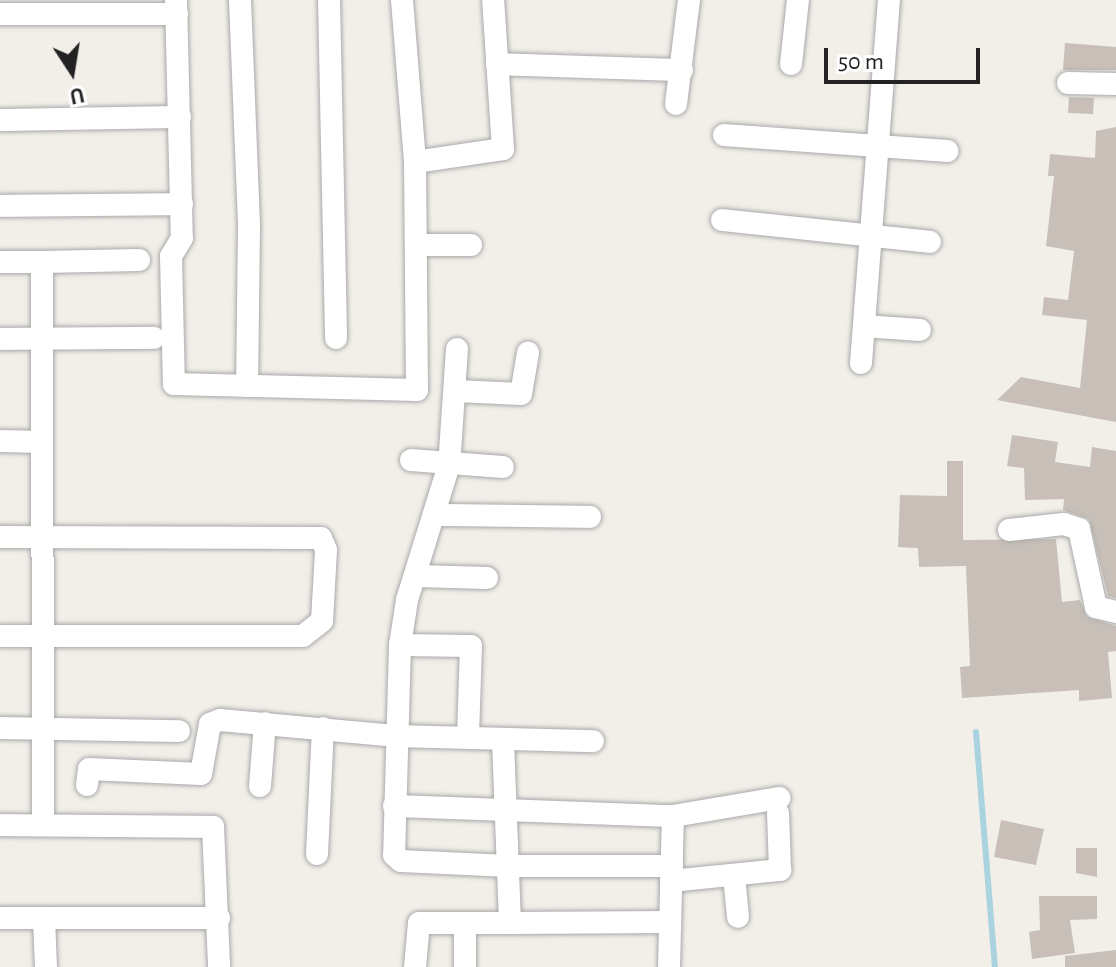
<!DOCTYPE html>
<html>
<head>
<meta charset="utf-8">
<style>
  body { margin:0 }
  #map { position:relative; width:1116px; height:967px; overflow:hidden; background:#f2efe9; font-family:"Alegreya Sans",sans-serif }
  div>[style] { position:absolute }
  .stream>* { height:6px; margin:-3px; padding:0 3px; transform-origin:3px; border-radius:3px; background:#aad3df }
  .building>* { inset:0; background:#c7bfb8 }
  .roads { filter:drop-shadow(0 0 2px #a9a9a9) drop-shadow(0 0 2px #a9a9a9) }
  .minor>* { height:22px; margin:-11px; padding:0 11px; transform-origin:11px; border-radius:11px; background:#fff }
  span { translate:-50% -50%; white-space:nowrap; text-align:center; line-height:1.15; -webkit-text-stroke:6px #fff; paint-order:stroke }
  .north { position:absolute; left:32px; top:32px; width:80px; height:80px; -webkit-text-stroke:6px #fff; paint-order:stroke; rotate:168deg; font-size:22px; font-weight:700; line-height:32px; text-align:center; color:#222 }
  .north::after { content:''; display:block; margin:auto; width:28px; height:36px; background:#222; clip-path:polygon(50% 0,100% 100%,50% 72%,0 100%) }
  .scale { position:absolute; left:824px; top:48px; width:156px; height:36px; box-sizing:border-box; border:4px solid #222; border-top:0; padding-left:10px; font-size:24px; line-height:28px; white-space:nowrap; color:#222; -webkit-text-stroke:6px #fff; paint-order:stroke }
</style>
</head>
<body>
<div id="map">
  <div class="stream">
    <div style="left:976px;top:732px;width:236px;rotate:85.4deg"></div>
  </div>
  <div class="building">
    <div style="clip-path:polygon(1065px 43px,1116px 47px,1116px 70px,1063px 70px)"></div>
    <div style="clip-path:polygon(1069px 97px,1094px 98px,1093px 114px,1068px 113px)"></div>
    <div style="clip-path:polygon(1116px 127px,1116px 422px,997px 400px,1021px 377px,1080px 388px,1087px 320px,1042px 315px,1044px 297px,1068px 300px,1074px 251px,1046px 246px,1054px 176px,1048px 176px,1050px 154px,1095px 158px,1096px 131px)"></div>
    <div style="clip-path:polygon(1012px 435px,1058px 442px,1055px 462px,1090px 467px,1092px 447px,1116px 451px,1116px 598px,1108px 596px,1089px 519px,1063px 510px,1064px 499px,1025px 500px,1024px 468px,1007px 466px)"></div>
    <div style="clip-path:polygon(947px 461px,963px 461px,963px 540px,1056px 539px,1062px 602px,1080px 600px,1087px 617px,1116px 626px,1116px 651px,1108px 652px,1112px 698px,1079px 701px,1079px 690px,962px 698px,960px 667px,970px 666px,966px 566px,919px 567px,918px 548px,898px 547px,900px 495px,947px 496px)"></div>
    <div style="clip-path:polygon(1001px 820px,1044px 829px,1036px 865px,994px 857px)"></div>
    <div style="clip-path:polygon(1076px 848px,1097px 848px,1097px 877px,1076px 873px)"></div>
    <div style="clip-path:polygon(1039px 896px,1097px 896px,1097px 919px,1070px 920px,1075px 953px,1032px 959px,1029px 932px,1040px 930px)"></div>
    <div style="clip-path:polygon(1116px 950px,1116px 967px,1065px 967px,1065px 956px)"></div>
  </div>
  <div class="roads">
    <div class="minor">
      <div style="left:176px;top:0;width:238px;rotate:88.6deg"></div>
      <div style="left:182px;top:238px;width:21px;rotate:121deg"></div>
      <div style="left:171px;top:256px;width:128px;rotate:88.7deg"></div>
      <div style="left:174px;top:384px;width:243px;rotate:1.4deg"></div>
      <div style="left:417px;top:390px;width:228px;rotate:-90.5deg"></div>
      <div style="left:240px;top:0;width:227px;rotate:87.7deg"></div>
      <div style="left:249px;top:227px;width:159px;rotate:90.7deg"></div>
      <div style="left:329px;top:0;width:338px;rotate:88.8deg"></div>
      <div style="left:402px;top:0;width:163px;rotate:85.4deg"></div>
      <div style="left:415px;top:162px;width:89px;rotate:-8.4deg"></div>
      <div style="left:503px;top:149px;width:149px;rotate:-93.8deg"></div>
      <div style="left:0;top:14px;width:177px"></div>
      <div style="left:497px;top:64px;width:185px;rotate:1.9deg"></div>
      <div style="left:791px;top:64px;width:64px;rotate:-83.8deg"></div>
      <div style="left:1068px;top:83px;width:48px;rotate:1.2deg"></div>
      <div style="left:676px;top:104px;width:105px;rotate:-82.9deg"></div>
      <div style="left:0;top:120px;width:180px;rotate:-1deg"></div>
      <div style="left:724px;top:135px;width:224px;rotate:4.1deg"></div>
      <div style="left:0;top:206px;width:182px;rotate:-0.6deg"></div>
      <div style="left:722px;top:220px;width:209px;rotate:6deg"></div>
      <div style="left:416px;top:245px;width:55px"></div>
      <div style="left:0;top:262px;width:42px"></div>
      <div style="left:42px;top:262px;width:562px;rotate:89.9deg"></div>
      <div style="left:42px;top:262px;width:97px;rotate:-1.2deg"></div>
      <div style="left:864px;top:326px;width:56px;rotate:4.1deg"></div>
      <div style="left:0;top:339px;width:154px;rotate:-0.4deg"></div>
      <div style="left:457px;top:349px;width:116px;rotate:93.9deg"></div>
      <div style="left:449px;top:465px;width:141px;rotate:107.3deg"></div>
      <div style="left:407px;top:600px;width:46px;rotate:98.8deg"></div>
      <div style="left:400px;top:645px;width:210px;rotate:91.6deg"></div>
      <div style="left:394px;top:855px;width:9px;rotate:41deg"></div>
      <div style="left:401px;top:861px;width:108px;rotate:2.7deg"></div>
      <div style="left:509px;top:866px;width:163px"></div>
      <div style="left:861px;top:363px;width:364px;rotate:-85.6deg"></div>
      <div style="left:456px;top:391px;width:65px;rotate:2.6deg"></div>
      <div style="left:521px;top:394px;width:42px;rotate:-80.3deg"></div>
      <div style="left:0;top:441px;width:42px;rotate:1.4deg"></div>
      <div style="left:411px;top:460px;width:92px;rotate:4.4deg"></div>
      <div style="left:437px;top:515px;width:153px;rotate:0.7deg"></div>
      <div style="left:1009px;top:530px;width:55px;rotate:-6.2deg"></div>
      <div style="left:1064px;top:524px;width:16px;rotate:18deg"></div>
      <div style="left:1079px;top:529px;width:80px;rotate:77.7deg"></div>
      <div style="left:1096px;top:607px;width:21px;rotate:14deg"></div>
      <div style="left:0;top:537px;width:321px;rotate:0.2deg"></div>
      <div style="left:321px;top:538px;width:13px;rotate:67deg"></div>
      <div style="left:326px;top:550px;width:71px;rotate:93.2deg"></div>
      <div style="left:322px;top:621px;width:24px;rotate:142deg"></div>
      <div style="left:303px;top:636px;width:303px;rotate:180deg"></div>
      <div style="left:417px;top:576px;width:70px;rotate:1.6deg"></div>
      <div style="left:400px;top:645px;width:71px;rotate:0.8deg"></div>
      <div style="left:471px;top:646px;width:91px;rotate:91.9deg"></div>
      <div style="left:0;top:728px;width:179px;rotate:1deg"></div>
      <div style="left:87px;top:785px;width:16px;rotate:-83deg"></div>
      <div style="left:89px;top:769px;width:112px;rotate:2.6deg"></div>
      <div style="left:201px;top:774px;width:51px;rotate:-79.8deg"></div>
      <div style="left:210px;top:724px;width:11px;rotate:-22deg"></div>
      <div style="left:220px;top:720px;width:178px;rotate:5.2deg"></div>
      <div style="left:397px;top:736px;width:196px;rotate:1.5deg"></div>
      <div style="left:260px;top:786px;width:63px;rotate:-85.5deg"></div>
      <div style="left:394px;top:806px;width:279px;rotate:2.1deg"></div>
      <div style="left:0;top:825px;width:213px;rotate:0.5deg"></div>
      <div style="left:213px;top:827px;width:140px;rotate:87.5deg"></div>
      <div style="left:317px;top:854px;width:126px;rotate:-87.3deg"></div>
      <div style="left:734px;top:876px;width:41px;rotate:84.4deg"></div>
      <div style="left:671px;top:881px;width:110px;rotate:-5.8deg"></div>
      <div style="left:780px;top:870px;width:57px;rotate:-92deg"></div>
      <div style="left:0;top:918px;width:219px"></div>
      <div style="left:44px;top:918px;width:49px;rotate:87.7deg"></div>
      <div style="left:465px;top:923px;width:44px;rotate:90deg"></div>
      <div style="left:510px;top:923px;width:160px;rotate:-0.4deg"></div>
      <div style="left:415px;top:967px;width:44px;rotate:-84.8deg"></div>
      <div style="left:419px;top:923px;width:91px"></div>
      <div style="left:510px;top:923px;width:184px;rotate:-92.2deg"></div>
      <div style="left:669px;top:967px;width:151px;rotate:-88.5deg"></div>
      <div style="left:673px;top:816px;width:108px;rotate:-9.6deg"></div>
    </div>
  </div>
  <div class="north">U</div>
  <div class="scale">50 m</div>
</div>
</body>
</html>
